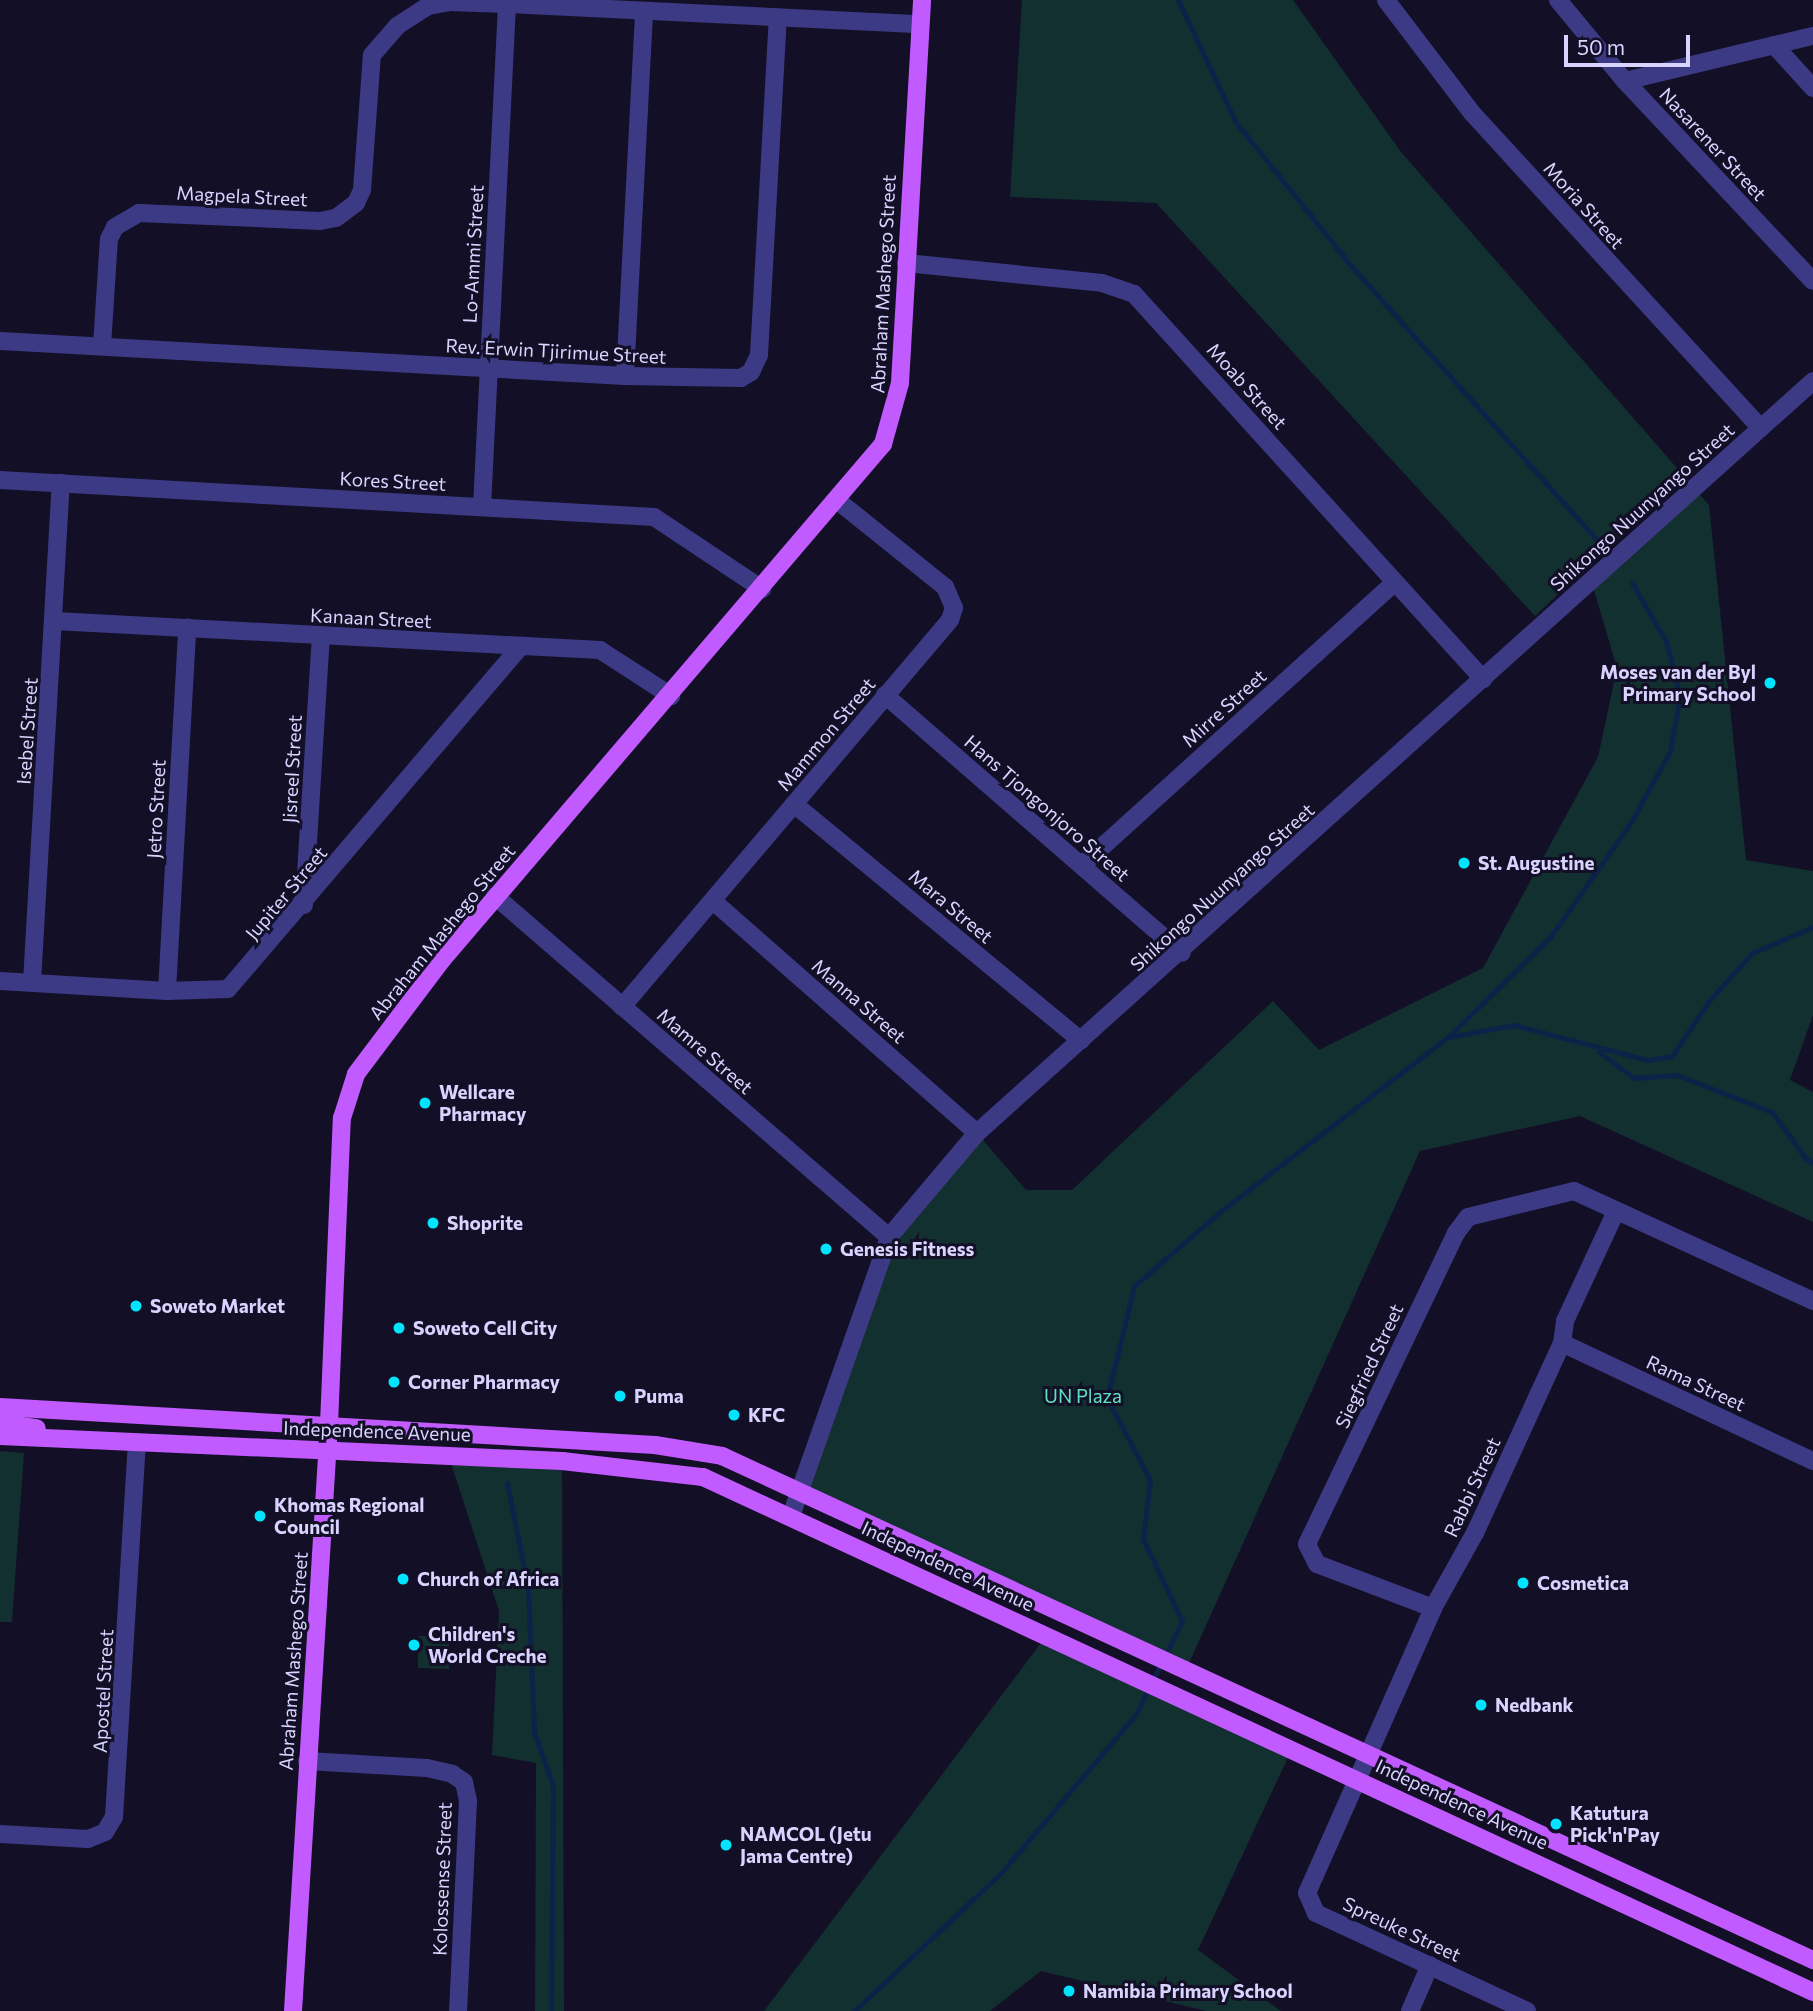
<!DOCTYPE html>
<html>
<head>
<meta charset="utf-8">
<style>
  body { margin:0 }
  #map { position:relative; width:1813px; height:2011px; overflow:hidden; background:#130f26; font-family:Commissioner,sans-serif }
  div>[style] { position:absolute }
  .green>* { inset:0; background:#12302f }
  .stream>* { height:5px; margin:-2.5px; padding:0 2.5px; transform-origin:2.5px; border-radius:2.5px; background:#0c2248 }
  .minor>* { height:18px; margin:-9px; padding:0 9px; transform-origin:9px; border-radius:9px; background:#3d3a85 }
  .major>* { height:18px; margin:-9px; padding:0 9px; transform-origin:9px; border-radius:9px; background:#c25bff }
  .dots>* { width:19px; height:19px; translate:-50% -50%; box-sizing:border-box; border:4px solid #130f26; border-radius:50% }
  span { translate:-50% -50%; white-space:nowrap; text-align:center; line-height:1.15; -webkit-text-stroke:6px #130f26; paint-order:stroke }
  .street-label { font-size:19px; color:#d9d4ff }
  .poi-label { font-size:19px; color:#d9d4ff; font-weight:700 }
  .right { translate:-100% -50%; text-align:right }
  .left { translate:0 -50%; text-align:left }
  .park-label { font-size:19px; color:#5fe0c0 }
  .scale { position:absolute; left:1564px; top:35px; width:126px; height:32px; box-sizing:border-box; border:4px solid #d9d4ff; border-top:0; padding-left:9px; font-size:21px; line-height:24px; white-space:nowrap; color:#d9d4ff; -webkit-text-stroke:5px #130f26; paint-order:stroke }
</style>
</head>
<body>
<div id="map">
  <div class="green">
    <div style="clip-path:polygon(1022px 0,1293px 0,1401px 152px,1684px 476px,1535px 616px,1156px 203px,1010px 197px)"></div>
    <div style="clip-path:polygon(1692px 486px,1709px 505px,1746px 860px,1813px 871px,1813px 1015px,1790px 1080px,1813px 1092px,1813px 1222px,1580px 1116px,1420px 1151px,1185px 1672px,799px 1492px,883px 1249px,977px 1133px,1026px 1190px,1072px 1190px,1273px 1001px,1319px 1050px,1483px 968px,1598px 757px,1617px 668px,1591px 580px)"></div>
    <div style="clip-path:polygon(0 1451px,24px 1453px,12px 1622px,0 1622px)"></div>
    <div style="clip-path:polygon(449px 1457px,562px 1463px,564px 2011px,535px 2011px,536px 1763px,492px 1755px,499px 1611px)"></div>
    <div style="clip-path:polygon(1047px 1635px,1292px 1749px,1198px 1950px,1281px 2011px,1206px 2011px,1041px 1971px,990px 2011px,764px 2011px)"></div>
    <div style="clip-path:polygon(418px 1636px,449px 1636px,449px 1669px,418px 1668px)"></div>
  </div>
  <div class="stream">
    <div style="left:1178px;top:0;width:134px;rotate:64.8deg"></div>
    <div style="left:1235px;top:121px;width:187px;rotate:51.3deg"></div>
    <div style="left:1352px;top:267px;width:379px;rotate:48.1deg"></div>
    <div style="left:1449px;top:1037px;width:66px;rotate:-10.5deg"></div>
    <div style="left:1514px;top:1025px;width:138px;rotate:14.7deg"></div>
    <div style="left:1647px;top:1060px;width:25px;rotate:-9deg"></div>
    <div style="left:1672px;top:1056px;width:66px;rotate:-56.1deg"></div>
    <div style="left:1709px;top:1001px;width:64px;rotate:-48.1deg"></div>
    <div style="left:1752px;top:953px;width:66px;rotate:-23.1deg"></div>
    <div style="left:1599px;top:1052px;width:44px;rotate:36.6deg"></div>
    <div style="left:1634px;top:1078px;width:43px;rotate:-4deg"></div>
    <div style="left:1677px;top:1075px;width:102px;rotate:21.3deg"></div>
    <div style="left:1772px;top:1112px;width:58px;rotate:54.1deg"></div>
    <div style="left:1806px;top:1159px;width:8px;rotate:30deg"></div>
    <div style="left:507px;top:1483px;width:106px;rotate:78.6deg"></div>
    <div style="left:528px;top:1587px;width:145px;rotate:87.6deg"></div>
    <div style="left:534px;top:1732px;width:57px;rotate:70.6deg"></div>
    <div style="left:553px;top:1786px;width:225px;rotate:90.5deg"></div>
    <div style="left:854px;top:2011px;width:200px;rotate:-43.2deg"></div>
    <div style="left:1000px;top:1874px;width:210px;rotate:-49.6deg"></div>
    <div style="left:1136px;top:1714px;width:104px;rotate:-63.7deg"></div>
    <div style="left:1182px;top:1621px;width:91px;rotate:-115.4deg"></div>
    <div style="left:1143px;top:1539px;width:59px;rotate:-83.2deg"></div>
    <div style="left:1150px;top:1480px;width:93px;rotate:-117.7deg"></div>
    <div style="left:1107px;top:1398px;width:115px;rotate:-76.4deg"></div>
    <div style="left:1134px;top:1286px;width:115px;rotate:-40.8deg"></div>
    <div style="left:1221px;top:1211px;width:286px;rotate:-37.5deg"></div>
    <div style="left:1448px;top:1037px;width:144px;rotate:-44.4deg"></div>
    <div style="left:1551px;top:936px;width:139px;rotate:-54.9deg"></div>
    <div style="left:1631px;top:822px;width:81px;rotate:-61.2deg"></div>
    <div style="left:1670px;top:751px;width:56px;rotate:-79.7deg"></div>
    <div style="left:1680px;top:696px;width:57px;rotate:-104.3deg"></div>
    <div style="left:1666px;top:641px;width:67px;rotate:-120.4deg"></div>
  </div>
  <div class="minor">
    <div style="left:1386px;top:0;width:143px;rotate:52.7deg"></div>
    <div style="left:1473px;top:114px;width:426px;rotate:47.5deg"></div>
    <div style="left:1558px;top:0;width:105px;rotate:50.4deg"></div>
    <div style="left:1625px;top:81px;width:274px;rotate:46.8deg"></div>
    <div style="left:1774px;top:45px;width:58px;rotate:47.8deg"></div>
    <div style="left:1625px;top:81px;width:193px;rotate:-13.5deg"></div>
    <div style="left:906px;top:263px;width:197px;rotate:5.8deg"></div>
    <div style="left:1102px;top:283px;width:34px;rotate:19deg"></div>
    <div style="left:1134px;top:294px;width:520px;rotate:47.81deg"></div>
    <div style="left:0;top:341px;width:626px;rotate:3.21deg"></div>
    <div style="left:625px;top:376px;width:116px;rotate:1deg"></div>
    <div style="left:741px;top:378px;width:12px;rotate:-31deg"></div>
    <div style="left:751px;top:372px;width:19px;rotate:-65deg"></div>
    <div style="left:759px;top:355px;width:338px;rotate:-86.8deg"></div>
    <div style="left:102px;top:346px;width:107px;rotate:-86.3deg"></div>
    <div style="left:109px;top:239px;width:13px;rotate:-63deg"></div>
    <div style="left:115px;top:227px;width:28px;rotate:-30deg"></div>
    <div style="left:139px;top:213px;width:181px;rotate:2.5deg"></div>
    <div style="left:320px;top:221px;width:16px;rotate:-11deg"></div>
    <div style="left:336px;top:218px;width:25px;rotate:-37deg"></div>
    <div style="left:356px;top:203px;width:14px;rotate:-65deg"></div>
    <div style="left:362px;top:190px;width:135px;rotate:-85.8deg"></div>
    <div style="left:372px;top:55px;width:38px;rotate:-49deg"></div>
    <div style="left:397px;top:26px;width:37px;rotate:-33deg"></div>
    <div style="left:428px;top:6px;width:23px;rotate:-10deg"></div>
    <div style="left:451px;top:2px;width:56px;rotate:2deg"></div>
    <div style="left:507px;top:4px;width:413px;rotate:2.8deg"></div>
    <div style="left:625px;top:376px;width:365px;rotate:-87deg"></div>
    <div style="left:0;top:480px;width:655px;rotate:3.24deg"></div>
    <div style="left:654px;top:517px;width:130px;rotate:33.7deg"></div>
    <div style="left:482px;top:507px;width:504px;rotate:-87.15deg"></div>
    <div style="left:55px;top:621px;width:546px;rotate:3.05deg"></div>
    <div style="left:600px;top:650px;width:85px;rotate:32.9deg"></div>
    <div style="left:885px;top:695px;width:393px;rotate:41deg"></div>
    <div style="left:794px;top:804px;width:372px;rotate:39.5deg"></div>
    <div style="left:1082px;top:865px;width:421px;rotate:-42.1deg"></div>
    <div style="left:495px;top:896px;width:521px;rotate:40.88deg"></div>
    <div style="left:713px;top:901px;width:351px;rotate:41.3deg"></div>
    <div style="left:304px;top:905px;width:269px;rotate:-86.4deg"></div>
    <div style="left:0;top:981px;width:167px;rotate:3.4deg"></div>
    <div style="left:167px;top:991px;width:61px;rotate:-1.9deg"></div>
    <div style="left:228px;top:989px;width:451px;rotate:-49.5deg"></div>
    <div style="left:32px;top:982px;width:500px;rotate:-86.7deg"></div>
    <div style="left:167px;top:991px;width:364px;rotate:-86.8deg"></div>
    <div style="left:622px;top:1007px;width:507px;rotate:-49.72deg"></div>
    <div style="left:950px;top:620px;width:13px;rotate:-72deg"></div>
    <div style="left:954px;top:608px;width:23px;rotate:-113deg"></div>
    <div style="left:945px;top:587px;width:137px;rotate:-141.2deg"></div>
    <div style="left:1562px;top:1343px;width:277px;rotate:25.2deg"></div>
    <div style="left:791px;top:1516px;width:296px;rotate:-70.6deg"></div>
    <div style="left:889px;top:1237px;width:136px;rotate:-49.8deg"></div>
    <div style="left:977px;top:1133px;width:1124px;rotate:-41.97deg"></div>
    <div style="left:1433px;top:1608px;width:124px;rotate:-159.2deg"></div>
    <div style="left:1317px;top:1564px;width:22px;rotate:-117deg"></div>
    <div style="left:1307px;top:1544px;width:345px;rotate:-64.4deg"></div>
    <div style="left:1456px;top:1233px;width:20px;rotate:-53deg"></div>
    <div style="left:1468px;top:1217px;width:109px;rotate:-13.8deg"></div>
    <div style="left:1574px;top:1191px;width:263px;rotate:24.7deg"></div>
    <div style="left:307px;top:1761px;width:120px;rotate:3.3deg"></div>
    <div style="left:427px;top:1768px;width:26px;rotate:13deg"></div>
    <div style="left:452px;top:1774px;width:14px;rotate:34deg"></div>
    <div style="left:464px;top:1782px;width:19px;rotate:78deg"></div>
    <div style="left:468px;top:1801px;width:210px;rotate:92.7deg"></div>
    <div style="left:0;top:1834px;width:88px;rotate:3.3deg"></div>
    <div style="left:88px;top:1839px;width:18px;rotate:-22deg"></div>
    <div style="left:105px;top:1832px;width:17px;rotate:-59deg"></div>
    <div style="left:114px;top:1817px;width:375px;rotate:-86.5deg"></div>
    <div style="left:1410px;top:2011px;width:50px;rotate:-66.5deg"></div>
    <div style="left:1527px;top:2011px;width:233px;rotate:-155.1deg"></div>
    <div style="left:1316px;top:1913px;width:22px;rotate:-114deg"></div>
    <div style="left:1307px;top:1893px;width:312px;rotate:-66.1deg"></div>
    <div style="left:1433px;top:1608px;width:86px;rotate:-60.8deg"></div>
    <div style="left:1475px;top:1533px;width:209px;rotate:-65.4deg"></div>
    <div style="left:1562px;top:1343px;width:22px;rotate:-82deg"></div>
    <div style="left:1565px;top:1321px;width:121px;rotate:-65.1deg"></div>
  </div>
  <div class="major">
    <div style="left:0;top:1407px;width:656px;rotate:3.32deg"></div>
    <div style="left:655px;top:1445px;width:68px;rotate:9.3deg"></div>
    <div style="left:722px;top:1456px;width:1202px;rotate:24.8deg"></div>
    <div style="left:0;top:1423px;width:37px;rotate:8deg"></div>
    <div style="left:0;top:1436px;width:563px;rotate:2.55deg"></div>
    <div style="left:562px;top:1461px;width:142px;rotate:6.5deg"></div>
    <div style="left:703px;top:1477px;width:1224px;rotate:24.89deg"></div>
    <div style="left:293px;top:2011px;width:588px;rotate:-86.49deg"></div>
    <div style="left:329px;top:1424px;width:306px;rotate:-87.6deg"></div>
    <div style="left:342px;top:1118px;width:46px;rotate:-72.3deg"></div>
    <div style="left:356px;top:1074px;width:143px;rotate:-53deg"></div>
    <div style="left:442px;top:960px;width:679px;rotate:-49.48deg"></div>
    <div style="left:883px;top:444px;width:63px;rotate:-74.4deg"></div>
    <div style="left:900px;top:383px;width:384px;rotate:-86.7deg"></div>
  </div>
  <div class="dots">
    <div style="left:1770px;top:683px;background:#00e5ff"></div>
    <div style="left:1464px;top:863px;background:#00e5ff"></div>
    <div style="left:425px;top:1103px;background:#00e5ff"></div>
    <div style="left:433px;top:1223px;background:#00e5ff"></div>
    <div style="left:826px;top:1249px;background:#00e5ff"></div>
    <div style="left:136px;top:1306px;background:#00e5ff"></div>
    <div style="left:399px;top:1328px;background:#00e5ff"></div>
    <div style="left:394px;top:1382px;background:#00e5ff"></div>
    <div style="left:620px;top:1396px;background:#00e5ff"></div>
    <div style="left:734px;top:1415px;background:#00e5ff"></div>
    <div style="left:260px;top:1516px;background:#00e5ff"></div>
    <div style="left:403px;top:1579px;background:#00e5ff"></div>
    <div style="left:1523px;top:1583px;background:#00e5ff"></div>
    <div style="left:414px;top:1645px;background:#00e5ff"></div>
    <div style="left:1481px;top:1705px;background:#00e5ff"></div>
    <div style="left:1556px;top:1824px;background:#00e5ff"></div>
    <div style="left:726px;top:1845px;background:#00e5ff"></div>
    <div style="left:1069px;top:1991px;background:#00e5ff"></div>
  </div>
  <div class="street-label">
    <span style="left:1713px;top:144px;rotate:47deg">Nasarener Street</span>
    <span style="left:242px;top:196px;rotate:3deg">Magpela Street</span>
    <span style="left:1584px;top:205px;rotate:48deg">Moria Street</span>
    <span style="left:473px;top:254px;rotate:-87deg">Lo-Ammi Street</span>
    <span style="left:883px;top:284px;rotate:-87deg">Abraham Mashego Street</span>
    <span style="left:556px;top:351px;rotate:3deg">Rev. Erwin Tjirimue Street</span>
    <span style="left:1247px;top:386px;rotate:48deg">Moab Street</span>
    <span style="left:393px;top:481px;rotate:3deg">Kores Street</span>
    <span style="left:1642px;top:507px;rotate:-42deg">Shikongo Nuunyango Street</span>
    <span style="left:371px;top:618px;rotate:3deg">Kanaan Street</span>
    <span style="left:1224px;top:708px;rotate:-42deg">Mirre Street</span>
    <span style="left:27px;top:731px;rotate:-86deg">Isebel Street</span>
    <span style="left:826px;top:734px;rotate:-50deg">Mammon Street</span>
    <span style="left:292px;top:769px;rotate:-87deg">Jisreel Street</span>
    <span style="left:1047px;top:808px;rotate:41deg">Hans Tjongonjoro Street</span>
    <span style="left:156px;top:809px;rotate:-87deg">Jetro Street</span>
    <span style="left:1222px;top:887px;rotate:-42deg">Shikongo Nuunyango Street</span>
    <span style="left:286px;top:893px;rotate:-50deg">Jupiter Street</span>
    <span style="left:951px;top:906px;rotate:40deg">Mara Street</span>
    <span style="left:442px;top:932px;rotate:-51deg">Abraham Mashego Street</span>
    <span style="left:859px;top:1001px;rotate:41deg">Manna Street</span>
    <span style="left:705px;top:1051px;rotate:41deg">Mamre Street</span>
    <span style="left:1369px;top:1366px;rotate:-65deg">Siegfried Street</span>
    <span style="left:1696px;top:1383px;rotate:25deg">Rama Street</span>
    <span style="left:377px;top:1431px;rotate:2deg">Independence Avenue</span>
    <span style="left:1472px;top:1487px;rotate:-65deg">Rabbi Street</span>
    <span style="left:948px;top:1566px;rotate:25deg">Independence Avenue</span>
    <span style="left:293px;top:1661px;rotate:-86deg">Abraham Mashego Street</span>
    <span style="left:103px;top:1691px;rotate:-87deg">Apostel Street</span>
    <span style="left:1462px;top:1804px;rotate:25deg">Independence Avenue</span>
    <span style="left:442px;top:1879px;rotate:-88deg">Kolossense Street</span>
    <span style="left:1402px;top:1929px;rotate:25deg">Spreuke Street</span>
  </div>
  <div class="poi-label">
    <span class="right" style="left:1756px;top:683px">Moses van der Byl<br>Primary School</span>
    <span class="left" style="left:1478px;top:863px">St. Augustine</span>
    <span class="left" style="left:439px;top:1103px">Wellcare<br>Pharmacy</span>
    <span class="left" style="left:447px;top:1223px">Shoprite</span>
    <span class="left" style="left:840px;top:1249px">Genesis Fitness</span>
    <span class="left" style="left:150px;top:1306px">Soweto Market</span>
    <span class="left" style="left:413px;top:1328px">Soweto Cell City</span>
    <span class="left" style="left:408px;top:1382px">Corner Pharmacy</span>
    <span class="left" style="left:634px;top:1396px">Puma</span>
    <span class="left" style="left:748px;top:1415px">KFC</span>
    <span class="left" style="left:274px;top:1516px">Khomas Regional<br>Council</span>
    <span class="left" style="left:417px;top:1579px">Church of Africa</span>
    <span class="left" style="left:1537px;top:1583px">Cosmetica</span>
    <span class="left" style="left:428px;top:1645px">Children's<br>World Creche</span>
    <span class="left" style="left:1495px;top:1705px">Nedbank</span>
    <span class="left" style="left:1570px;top:1824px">Katutura<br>Pick'n'Pay</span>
    <span class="left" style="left:740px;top:1845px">NAMCOL (Jetu<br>Jama Centre)</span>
    <span class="left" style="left:1083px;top:1991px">Namibia Primary School</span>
  </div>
  <div class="park-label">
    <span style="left:1083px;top:1396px">UN Plaza</span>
  </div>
  <div class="scale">50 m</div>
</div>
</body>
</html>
